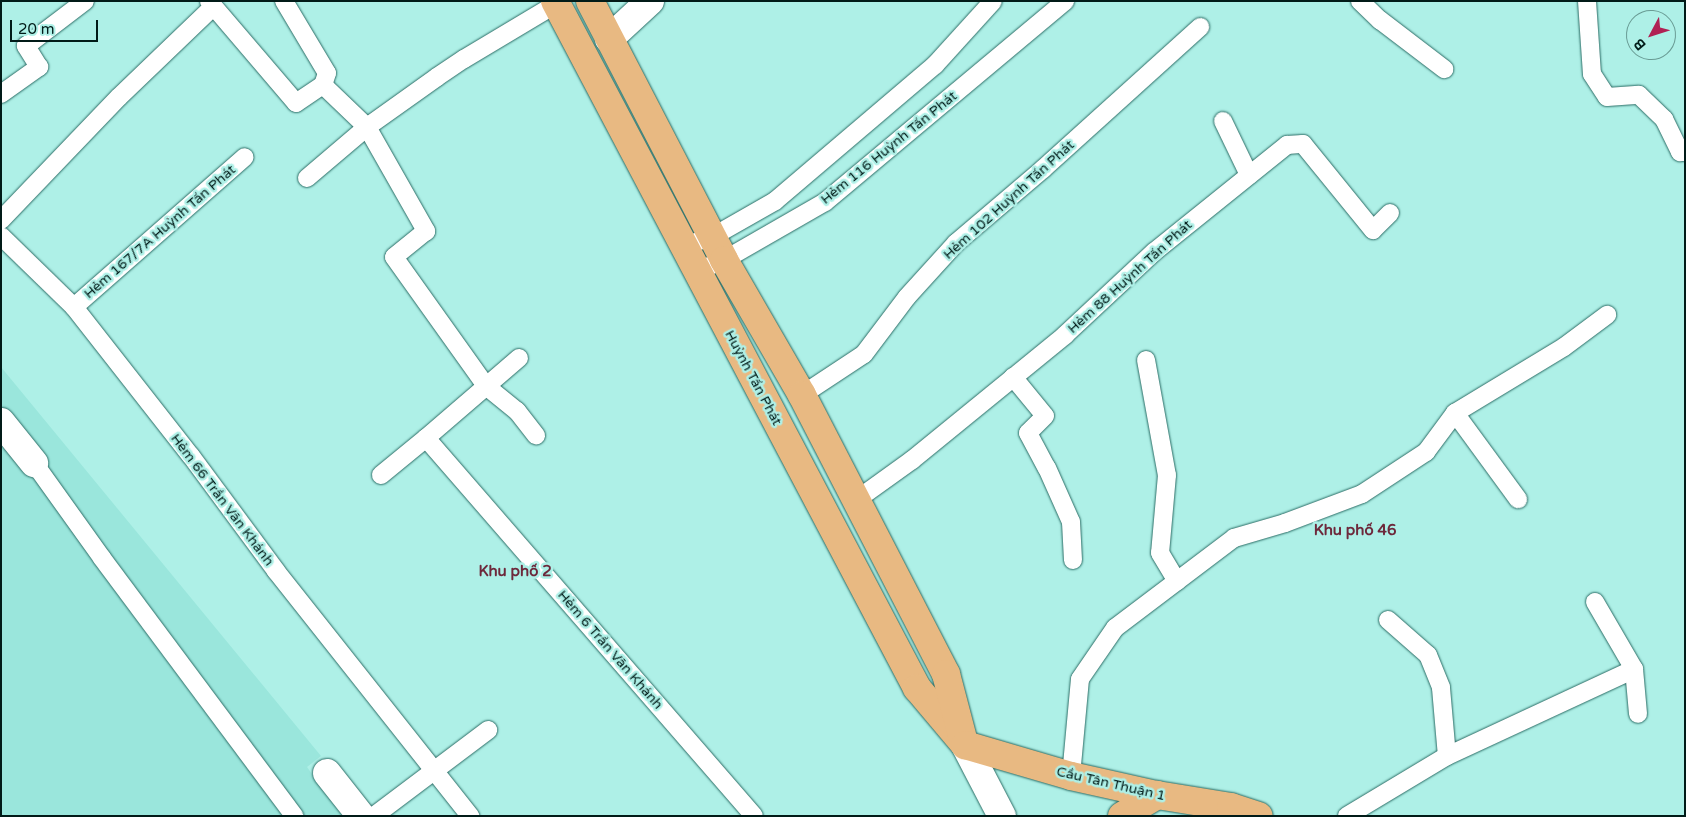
<!DOCTYPE html>
<html>
<head>
<meta charset="utf-8">
<style>
  body { margin:0 }
  #map { position:relative; width:1686px; height:817px; overflow:hidden; background:#aef0e7; font-family:"Varela Round",sans-serif }
  div>[style] { position:absolute }
  .built>* { inset:0; background:#9ae6dc }
  .roads { filter:drop-shadow(0 0 1px #2b6c65) drop-shadow(0 0 1px #2b6c65) }
  .lane>* { height:18px; margin:-9px; padding:0 9px; transform-origin:9px; border-radius:9px; background:#fff }
  .street>* { height:28px; margin:-14px; padding:0 14px; transform-origin:14px; border-radius:14px; background:#fff }
  .secondary>* { height:28px; margin:-14px; padding:0 14px; transform-origin:14px; border-radius:14px; background:#fff }
  .primary>* { height:28px; margin:-14px; padding:0 14px; transform-origin:14px; border-radius:14px; background:#e8b982 }
  span { translate:-50% -50%; white-space:nowrap; text-align:center; line-height:1.15; -webkit-text-stroke:5px #aef0e7; paint-order:stroke }
  .street-label { font-size:14px; color:#011b18 }
  .neighbourhood-label { font-size:15px; color:#6d283b; font-weight:700 }
  .frame { position:absolute; inset:0; border:2px solid #011b18; pointer-events:none }
  .north { position:absolute; left:1626px; top:10px; width:50px; height:50px; box-sizing:border-box; background:#aef0e7; border:1px solid #699b94; border-radius:50%; rotate:230deg; font-size:14px; font-weight:700; line-height:20px; text-align:center; color:#011b18 }
  .north::after { content:''; display:block; margin:auto; width:18px; height:22px; background:#b02154; clip-path:polygon(50% 0,100% 100%,50% 72%,0 100%) }
  .scale { position:absolute; left:10px; top:20px; width:88px; height:22px; box-sizing:border-box; border:2px solid #011b18; border-top:0; padding-left:6px; font-size:15px; line-height:18px; white-space:nowrap; color:#011b18; -webkit-text-stroke:4px #aef0e7; paint-order:stroke }
</style>
</head>
<body>
<div id="map">
  <div class="built">
    <div style="clip-path:polygon(1px 367px,321px 756px,307px 767px,342px 816px,1px 816px)"></div>
  </div>
  <div class="roads">
    <div class="lane">
      <div style="left:209px;top:1px;width:134px;rotate:49.5deg"></div>
      <div style="left:296px;top:103px;width:32px;rotate:-34deg"></div>
      <div style="left:284px;top:1px;width:84px;rotate:59.2deg"></div>
      <div style="left:327px;top:73px;width:13px;rotate:108deg"></div>
      <div style="left:1360px;top:1px;width:28px;rotate:44deg"></div>
      <div style="left:1380px;top:20px;width:81px;rotate:37.4deg"></div>
      <div style="left:1587px;top:1px;width:73px;rotate:86.1deg"></div>
      <div style="left:1592px;top:74px;width:27px;rotate:57deg"></div>
      <div style="left:1607px;top:97px;width:32px;rotate:-4deg"></div>
      <div style="left:1639px;top:95px;width:35px;rotate:44deg"></div>
      <div style="left:1664px;top:119px;width:37px;rotate:64deg"></div>
      <div style="left:1680px;top:152px;width:5px"></div>
      <div style="left:323px;top:85px;width:61px;rotate:43.7deg"></div>
      <div style="left:367px;top:127px;width:120px;rotate:60.4deg"></div>
      <div style="left:426px;top:231px;width:41px;rotate:140.9deg"></div>
      <div style="left:394px;top:257px;width:158px;rotate:54.5deg"></div>
      <div style="left:486px;top:386px;width:40px;rotate:39deg"></div>
      <div style="left:517px;top:411px;width:31px;rotate:52deg"></div>
      <div style="left:1px;top:94px;width:47px;rotate:-35.4deg"></div>
      <div style="left:39px;top:67px;width:25px;rotate:-122deg"></div>
      <div style="left:26px;top:46px;width:74px;rotate:-37.3deg"></div>
      <div style="left:1223px;top:121px;width:60px;rotate:64.3deg"></div>
      <div style="left:307px;top:178px;width:79px;rotate:-40.4deg"></div>
      <div style="left:367px;top:127px;width:86px;rotate:-35.5deg"></div>
      <div style="left:437px;top:77px;width:32px;rotate:-34deg"></div>
      <div style="left:464px;top:59px;width:113px;rotate:-30.9deg"></div>
      <div style="left:1px;top:220px;width:170px;rotate:-46.2deg"></div>
      <div style="left:119px;top:97px;width:130px;rotate:-43.8deg"></div>
      <div style="left:1px;top:236px;width:102px;rotate:44.2deg"></div>
      <div style="left:74px;top:307px;width:189px;rotate:51.9deg"></div>
      <div style="left:191px;top:456px;width:143px;rotate:53.5deg"></div>
      <div style="left:276px;top:571px;width:313px;rotate:51.6deg"></div>
      <div style="left:683px;top:246px;width:30px;rotate:-17deg"></div>
      <div style="left:712px;top:237px;width:73px;rotate:-29.7deg"></div>
      <div style="left:775px;top:201px;width:210px;rotate:-40.4deg"></div>
      <div style="left:935px;top:65px;width:86px;rotate:-47.8deg"></div>
      <div style="left:697px;top:271px;width:29px;rotate:-22deg"></div>
      <div style="left:724px;top:260px;width:116px;rotate:-29.9deg"></div>
      <div style="left:825px;top:202px;width:313px;rotate:-39.9deg"></div>
      <div style="left:74px;top:307px;width:227px;rotate:-41.3deg"></div>
      <div style="left:519px;top:358px;width:123px;rotate:139.3deg"></div>
      <div style="left:426px;top:438px;width:500px;rotate:49.05deg"></div>
      <div style="left:1146px;top:360px;width:117px;rotate:79.7deg"></div>
      <div style="left:1167px;top:475px;width:78px;rotate:95.1deg"></div>
      <div style="left:1160px;top:553px;width:33px;rotate:59deg"></div>
      <div style="left:1013px;top:377px;width:50px;rotate:50.6deg"></div>
      <div style="left:1045px;top:416px;width:24px;rotate:135deg"></div>
      <div style="left:1028px;top:433px;width:40px;rotate:62deg"></div>
      <div style="left:1047px;top:468px;width:59px;rotate:66deg"></div>
      <div style="left:1071px;top:522px;width:38px;rotate:87deg"></div>
      <div style="left:802px;top:395px;width:74px;rotate:-33.5deg"></div>
      <div style="left:864px;top:354px;width:71px;rotate:-53deg"></div>
      <div style="left:907px;top:297px;width:73px;rotate:-47.8deg"></div>
      <div style="left:956px;top:243px;width:114px;rotate:-40.4deg"></div>
      <div style="left:1043px;top:169px;width:212px;rotate:-42.1deg"></div>
      <div style="left:1455px;top:413px;width:107px;rotate:53.8deg"></div>
      <div style="left:34px;top:463px;width:117px;rotate:54.4deg"></div>
      <div style="left:102px;top:558px;width:322px;rotate:53.3deg"></div>
      <div style="left:381px;top:475px;width:58px;rotate:-39.4deg"></div>
      <div style="left:855px;top:501px;width:70px;rotate:-35.7deg"></div>
      <div style="left:912px;top:460px;width:198px;rotate:-39.2deg"></div>
      <div style="left:1065px;top:335px;width:122px;rotate:-43deg"></div>
      <div style="left:1154px;top:252px;width:171px;rotate:-38.8deg"></div>
      <div style="left:1287px;top:145px;width:16px;rotate:-4deg"></div>
      <div style="left:1303px;top:144px;width:111px;rotate:50.9deg"></div>
      <div style="left:1373px;top:230px;width:24px;rotate:-45deg"></div>
      <div style="left:1595px;top:602px;width:78px;rotate:59.8deg"></div>
      <div style="left:1634px;top:669px;width:45px;rotate:84.9deg"></div>
      <div style="left:1388px;top:620px;width:53px;rotate:41.2deg"></div>
      <div style="left:1428px;top:655px;width:35px;rotate:68deg"></div>
      <div style="left:1441px;top:688px;width:68px;rotate:85deg"></div>
      <div style="left:1071px;top:776px;width:97px;rotate:-84.7deg"></div>
      <div style="left:1080px;top:679px;width:62px;rotate:-55.5deg"></div>
      <div style="left:1115px;top:628px;width:149px;rotate:-37.1deg"></div>
      <div style="left:1234px;top:538px;width:53px;rotate:-16.4deg"></div>
      <div style="left:1285px;top:523px;width:82px;rotate:-20.6deg"></div>
      <div style="left:1362px;top:494px;width:77px;rotate:-33.3deg"></div>
      <div style="left:1426px;top:452px;width:49px;rotate:-53.4deg"></div>
      <div style="left:1455px;top:413px;width:127px;rotate:-31.2deg"></div>
      <div style="left:1564px;top:347px;width:54px;rotate:-36.7deg"></div>
      <div style="left:374px;top:816px;width:143px;rotate:-37deg"></div>
      <div style="left:1347px;top:816px;width:117px;rotate:-31deg"></div>
      <div style="left:1447px;top:756px;width:206px;rotate:-24.9deg"></div>
    </div>
    <div class="street">
      <div style="left:609px;top:39px;width:56px;rotate:-42.8deg"></div>
      <div style="left:1px;top:422px;width:53px;rotate:51.2deg"></div>
      <div style="left:327px;top:773px;width:55px;rotate:51.7deg"></div>
    </div>
    <div class="secondary">
      <div style="left:965px;top:745px;width:80px;rotate:62.5deg"></div>
    </div>
    <div class="primary">
      <div style="left:555px;top:1px;width:777px;rotate:62.21deg"></div>
      <div style="left:917px;top:688px;width:75px;rotate:49.9deg"></div>
      <div style="left:590px;top:1px;width:292px;rotate:62.6deg"></div>
      <div style="left:724px;top:260px;width:156px;rotate:60deg"></div>
      <div style="left:802px;top:395px;width:314px;rotate:62.7deg"></div>
      <div style="left:946px;top:674px;width:67px;rotate:75.3deg"></div>
      <div style="left:965px;top:745px;width:110px;rotate:16.3deg"></div>
      <div style="left:1071px;top:776px;width:88px;rotate:12.5deg"></div>
      <div style="left:1157px;top:795px;width:75px;rotate:9.2deg"></div>
      <div style="left:1231px;top:807px;width:29px;rotate:18deg"></div>
      <div style="left:1122px;top:816px;width:41px;rotate:-31deg"></div>
    </div>
  </div>
  <div class="street-label">
    <span style="left:889px;top:148px;rotate:-39deg">Hẻm 116 Huỳnh Tấn Phát</span>
    <span style="left:1009px;top:200px;rotate:-42deg">Hẻm 102 Huỳnh Tấn Phát</span>
    <span style="left:160px;top:232px;rotate:-41deg">Hẻm 167/7A Huỳnh Tấn Phát</span>
    <span style="left:1130px;top:277px;rotate:-42deg">Hẻm 88 Huỳnh Tấn Phát</span>
    <span style="left:753px;top:378px;rotate:62deg">Huỳnh Tấn Phát</span>
    <span style="left:222px;top:500px;rotate:53deg">Hẻm 66 Trần Văn Khánh</span>
    <span style="left:610px;top:650px;rotate:49deg">Hẻm 6 Trần Văn Khánh</span>
    <span style="left:1111px;top:784px;rotate:13deg">Cầu Tân Thuận 1</span>
  </div>
  <div class="neighbourhood-label">
    <span style="left:1355px;top:531px">Khu phố 46</span>
    <span style="left:515px;top:572px">Khu phố 2</span>
  </div>
  <div class="frame"></div>
  <div class="north">B</div>
  <div class="scale">20 m</div>
</div>
</body>
</html>
